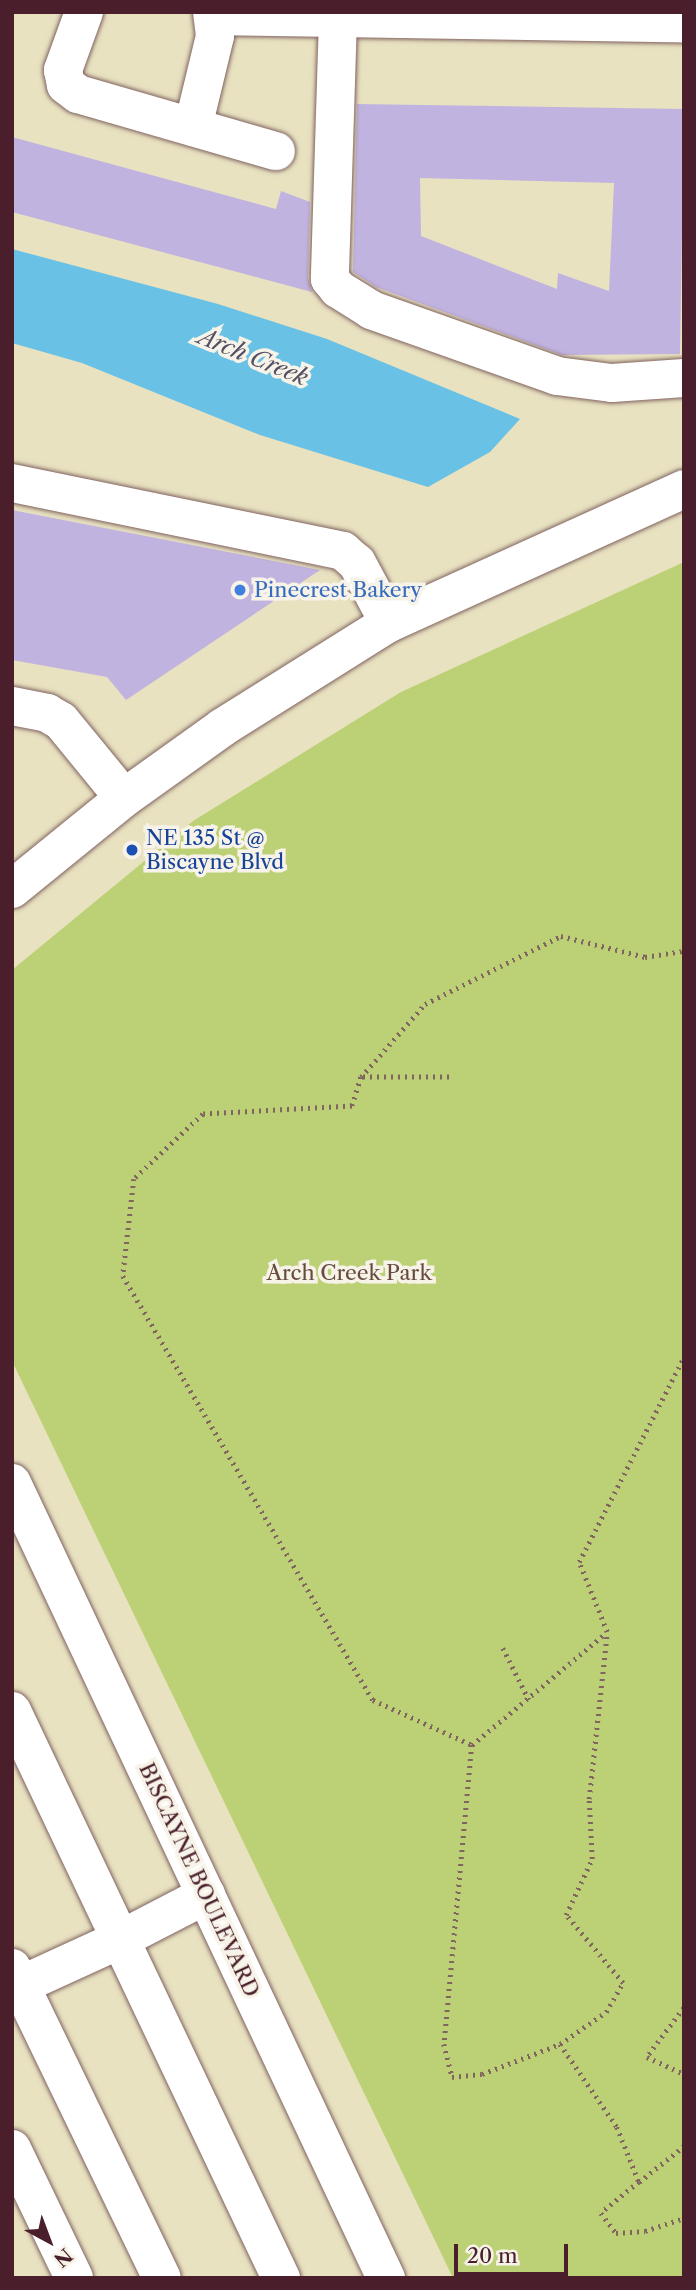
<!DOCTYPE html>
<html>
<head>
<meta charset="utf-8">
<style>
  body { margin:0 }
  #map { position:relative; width:696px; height:2290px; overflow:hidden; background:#e8e2c1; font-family:"Libre Caslon Text",serif }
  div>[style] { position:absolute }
  .green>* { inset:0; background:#bcd175 }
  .water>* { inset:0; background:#69c1e6 }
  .building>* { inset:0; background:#c1b3e0 }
  .path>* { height:4.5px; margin-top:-2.25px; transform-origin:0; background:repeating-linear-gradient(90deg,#816360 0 2px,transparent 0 7px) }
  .roads { filter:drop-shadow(0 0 2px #816360) drop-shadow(0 0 2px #816360) }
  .minor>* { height:38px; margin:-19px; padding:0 19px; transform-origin:19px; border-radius:19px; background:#fff }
  .major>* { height:38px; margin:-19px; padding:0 19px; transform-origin:19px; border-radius:19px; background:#fff }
  .dots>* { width:19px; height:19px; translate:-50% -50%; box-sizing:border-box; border:4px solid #f7f3e8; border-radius:50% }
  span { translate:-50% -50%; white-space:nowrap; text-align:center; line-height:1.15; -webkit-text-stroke:7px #f7f3e8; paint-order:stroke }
  .shop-label { font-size:21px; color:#366cbe }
  .left { translate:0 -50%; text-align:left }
  .transit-label { font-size:21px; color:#164399 }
  .park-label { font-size:21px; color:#664c3e }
  .street-label { font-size:21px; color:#4a1f2b }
  .water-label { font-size:23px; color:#535063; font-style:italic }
  .frame { position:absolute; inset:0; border:14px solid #4a1f2b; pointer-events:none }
  .north { position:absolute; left:14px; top:2206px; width:70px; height:70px; -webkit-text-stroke:5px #f7f3e8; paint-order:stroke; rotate:139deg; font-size:19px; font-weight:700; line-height:28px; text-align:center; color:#4a1f2b }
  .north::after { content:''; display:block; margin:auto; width:24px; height:32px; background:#4a1f2b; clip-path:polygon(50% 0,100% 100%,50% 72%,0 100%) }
  .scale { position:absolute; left:454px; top:2244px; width:114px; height:32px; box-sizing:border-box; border:4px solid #4a1f2b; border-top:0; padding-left:9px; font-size:21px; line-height:24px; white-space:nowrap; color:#4a1f2b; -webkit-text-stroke:5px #f7f3e8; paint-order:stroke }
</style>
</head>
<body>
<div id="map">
  <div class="green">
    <div style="clip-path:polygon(684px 562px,684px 2278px,453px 2278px,12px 1361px,12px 970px,193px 821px,401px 692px)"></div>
  </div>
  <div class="water">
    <div style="clip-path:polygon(12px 249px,218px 304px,327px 339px,520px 419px,490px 452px,428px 487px,260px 435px,82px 363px,12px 343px)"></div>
  </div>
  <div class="building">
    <div style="clip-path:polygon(evenodd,357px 104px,684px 109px,680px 354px,562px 355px,376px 287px,353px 272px,357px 104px,420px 178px,614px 183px,609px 291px,558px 273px,557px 289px,421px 236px,420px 178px)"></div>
    <div style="clip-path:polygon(12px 137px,276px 209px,281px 191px,310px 202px,308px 278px,312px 292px,12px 212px)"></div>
    <div style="clip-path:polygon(12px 510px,320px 570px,126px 700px,107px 677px,12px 660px)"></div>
  </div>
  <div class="path">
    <div style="left:361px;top:1077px;width:30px;rotate:107deg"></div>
    <div style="left:352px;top:1106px;width:149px;rotate:176.9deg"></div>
    <div style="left:203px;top:1114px;width:95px;rotate:136.7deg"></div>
    <div style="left:134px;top:1179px;width:98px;rotate:96.5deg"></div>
    <div style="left:123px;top:1276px;width:492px;rotate:59.5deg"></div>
    <div style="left:373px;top:1700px;width:109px;rotate:24.4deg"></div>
    <div style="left:472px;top:1745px;width:300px;rotate:95.3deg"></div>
    <div style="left:444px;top:2044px;width:34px;rotate:76deg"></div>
    <div style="left:452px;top:2077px;width:30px;rotate:-6deg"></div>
    <div style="left:482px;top:2074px;width:84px;rotate:-21deg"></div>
    <div style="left:560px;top:2044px;width:101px;rotate:55.5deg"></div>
    <div style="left:617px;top:2127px;width:59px;rotate:68.2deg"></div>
    <div style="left:639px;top:2182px;width:49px;rotate:140.8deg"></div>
    <div style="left:601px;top:2213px;width:25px;rotate:53deg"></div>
    <div style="left:616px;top:2233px;width:29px;rotate:-4deg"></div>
    <div style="left:645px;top:2231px;width:41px;rotate:-18.4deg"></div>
    <div style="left:449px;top:1077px;width:88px;rotate:180deg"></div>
    <div style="left:361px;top:1077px;width:97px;rotate:-48.8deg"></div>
    <div style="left:425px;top:1004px;width:152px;rotate:-26.6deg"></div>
    <div style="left:561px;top:936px;width:87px;rotate:14deg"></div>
    <div style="left:645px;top:957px;width:39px;rotate:-9deg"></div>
    <div style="left:503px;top:1648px;width:58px;rotate:63.4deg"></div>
    <div style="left:472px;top:1745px;width:175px;rotate:-39.9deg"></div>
    <div style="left:684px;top:2008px;width:61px;rotate:127.1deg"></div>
    <div style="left:647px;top:2057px;width:41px;rotate:24.7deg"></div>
    <div style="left:560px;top:2044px;width:56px;rotate:-34.8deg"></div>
    <div style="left:606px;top:2012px;width:34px;rotate:-60deg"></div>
    <div style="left:623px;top:1983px;width:89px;rotate:-130deg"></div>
    <div style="left:566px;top:1915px;width:62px;rotate:-65.1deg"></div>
    <div style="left:592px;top:1859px;width:60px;rotate:-92.9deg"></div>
    <div style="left:589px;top:1799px;width:168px;rotate:-83.8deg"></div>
    <div style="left:607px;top:1632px;width:75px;rotate:-111.8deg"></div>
    <div style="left:579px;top:1562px;width:230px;rotate:-62.9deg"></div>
    <div style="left:639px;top:2182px;width:58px;rotate:-38.7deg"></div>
  </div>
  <div class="roads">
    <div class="minor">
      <div style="left:84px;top:12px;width:62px;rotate:109.9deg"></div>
      <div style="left:63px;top:70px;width:15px;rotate:79deg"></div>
      <div style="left:66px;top:85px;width:15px;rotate:37deg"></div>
      <div style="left:78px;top:94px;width:206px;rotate:16.1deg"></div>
      <div style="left:213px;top:16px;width:471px;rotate:0.9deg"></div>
      <div style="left:338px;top:18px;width:261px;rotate:91.8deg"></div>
      <div style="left:330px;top:279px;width:13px;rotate:51deg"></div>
      <div style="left:338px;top:289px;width:39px;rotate:32deg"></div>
      <div style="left:371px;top:310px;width:197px;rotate:19.5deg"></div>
      <div style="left:557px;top:376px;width:55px;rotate:7.3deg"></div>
      <div style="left:612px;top:383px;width:72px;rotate:-4deg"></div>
      <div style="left:193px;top:127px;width:94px;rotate:-76.4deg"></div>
      <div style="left:215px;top:36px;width:24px;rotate:-97deg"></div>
      <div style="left:12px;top:483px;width:338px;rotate:11.6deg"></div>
      <div style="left:343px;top:551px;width:18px;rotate:41deg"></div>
      <div style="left:357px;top:563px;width:68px;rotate:61.9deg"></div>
      <div style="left:12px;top:706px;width:36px;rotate:11deg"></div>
      <div style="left:47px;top:713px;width:16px;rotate:30deg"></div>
      <div style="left:61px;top:721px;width:99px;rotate:50.7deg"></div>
      <div style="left:12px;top:1968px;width:344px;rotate:64.2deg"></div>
      <div style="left:12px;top:1989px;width:120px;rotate:-24.6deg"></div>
      <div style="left:12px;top:2149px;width:143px;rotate:64.3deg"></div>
    </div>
    <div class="major">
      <div style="left:12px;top:889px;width:144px;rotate:-39.1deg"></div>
      <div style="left:124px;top:798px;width:122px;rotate:-35.6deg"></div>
      <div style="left:223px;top:727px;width:196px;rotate:-32.1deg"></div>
      <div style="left:389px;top:623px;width:324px;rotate:-24.4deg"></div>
      <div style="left:12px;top:1483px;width:879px;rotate:64.81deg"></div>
      <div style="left:12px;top:1711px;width:628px;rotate:64.62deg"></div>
      <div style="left:121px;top:1939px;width:96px;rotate:-27.4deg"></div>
    </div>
  </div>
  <div class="dots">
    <div style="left:240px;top:590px;background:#3f7fe0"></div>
    <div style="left:132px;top:850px;background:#1a4fb4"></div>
  </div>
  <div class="shop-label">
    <span class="left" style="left:254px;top:590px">Pinecrest Bakery</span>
  </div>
  <div class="transit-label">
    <span class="left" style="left:146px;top:850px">NE 135 St @<br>Biscayne Blvd</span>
  </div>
  <div class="park-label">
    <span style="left:349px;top:1273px">Arch Creek Park</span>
  </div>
  <div class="street-label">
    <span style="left:199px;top:1880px;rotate:65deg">BISCAYNE BOULEVARD</span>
  </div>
  <div class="water-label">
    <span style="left:253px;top:357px;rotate:22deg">Arch Creek</span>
  </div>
  <div class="frame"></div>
  <div class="north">N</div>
  <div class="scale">20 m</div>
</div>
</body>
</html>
